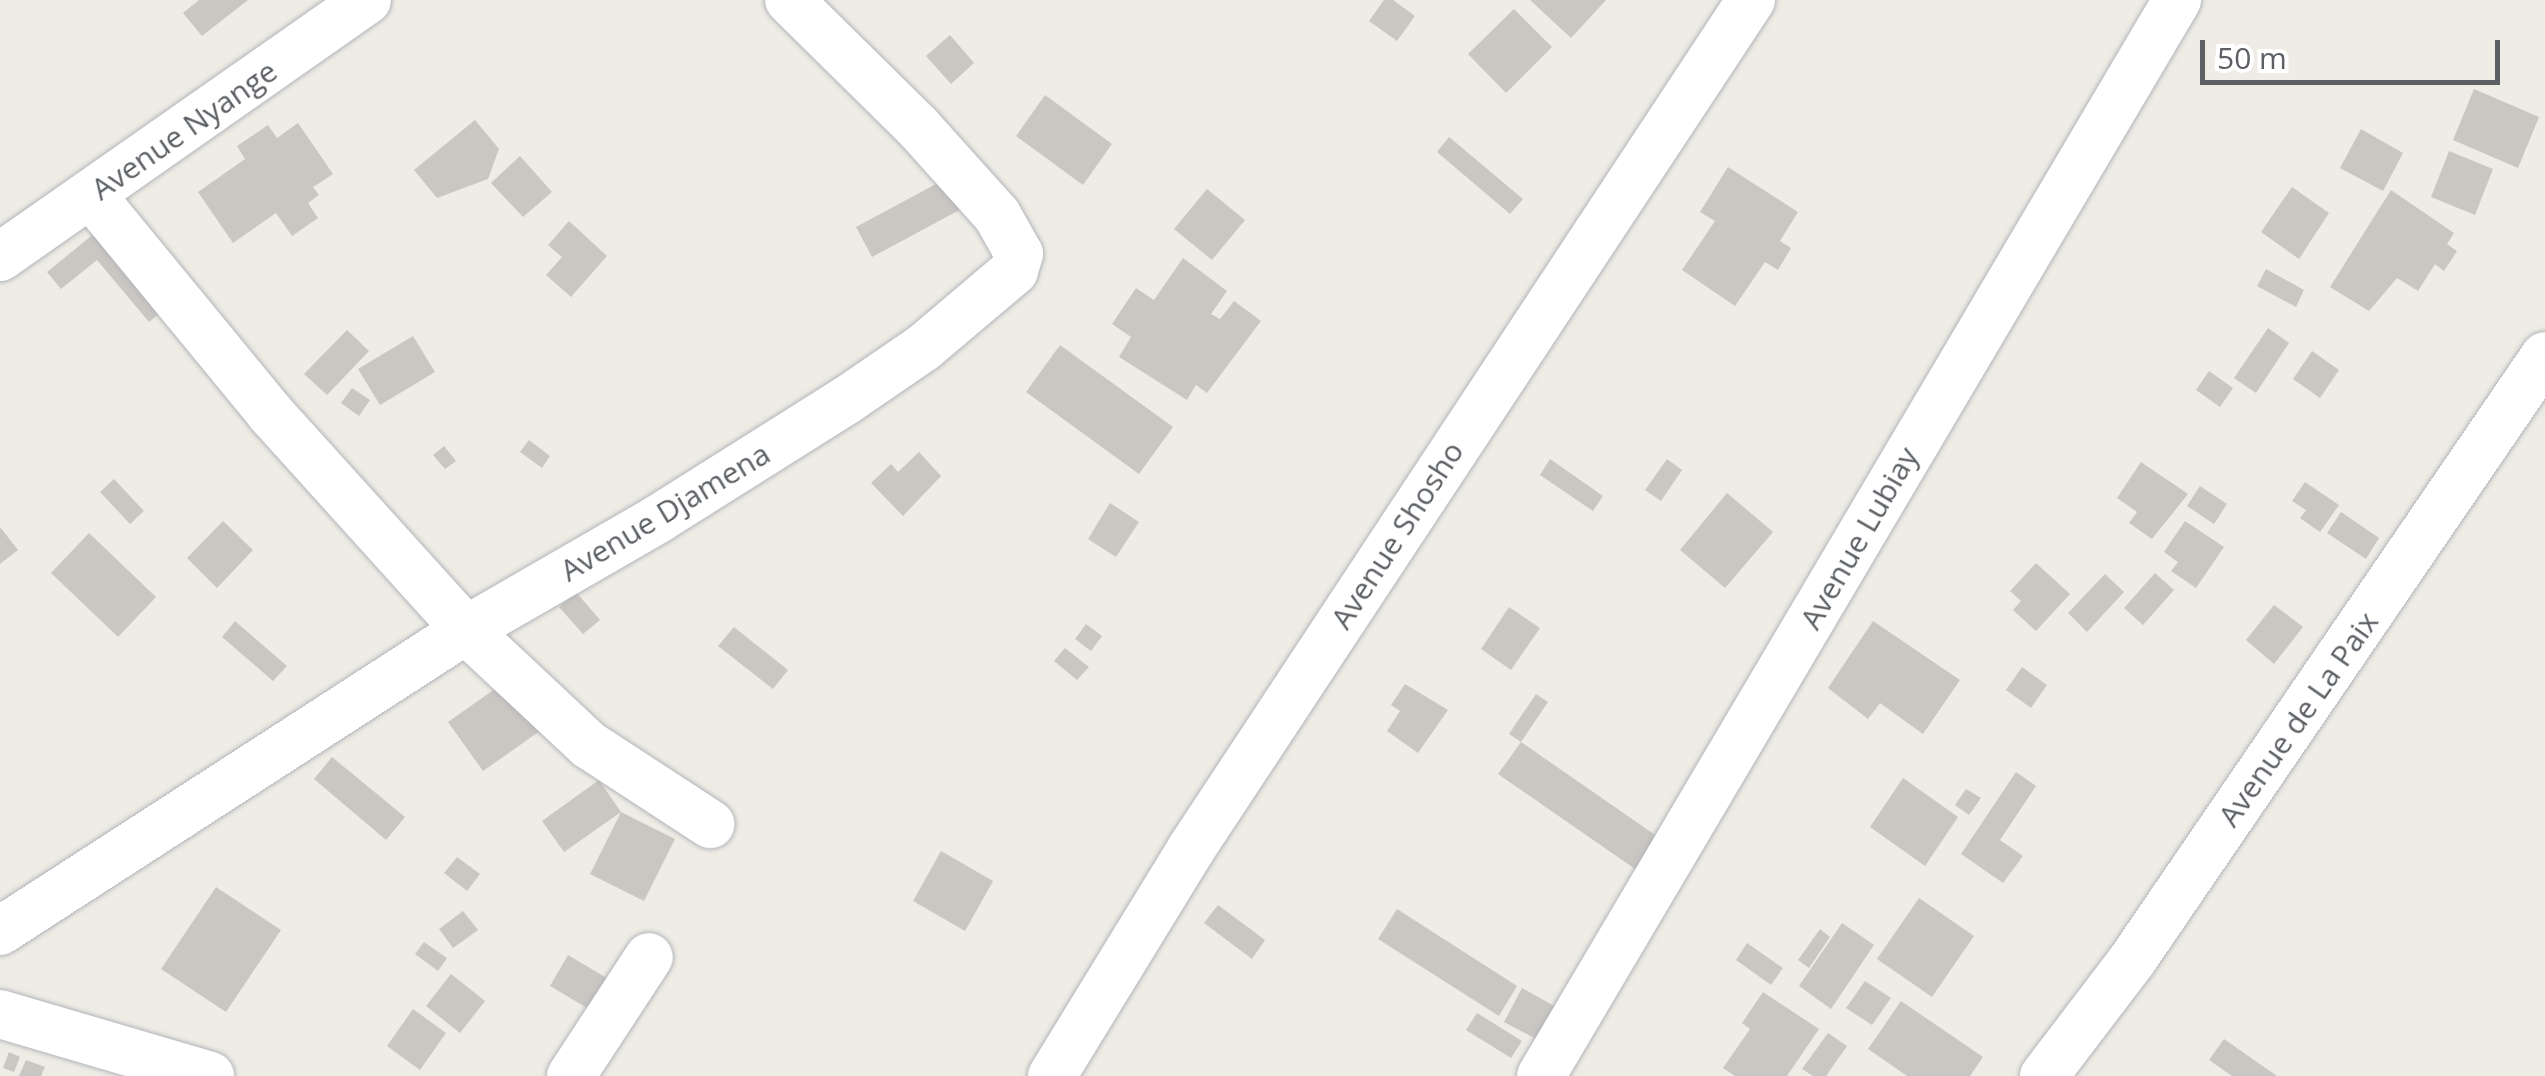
<!DOCTYPE html>
<html>
<head>
<meta charset="utf-8">
<style>
  body { margin:0 }
  #map { position:relative; width:2545px; height:1076px; overflow:hidden; background:#eeece5; font-family:"Open Sans",sans-serif }
  div>[style] { position:absolute }
  .building>* { inset:0; background:#cac6c2 }
  .roads { filter:drop-shadow(0 0 2px #b2b5b9) drop-shadow(0 0 2px #b2b5b9) }
  .street>* { height:48px; margin:-24px; padding:0 24px; transform-origin:24px; border-radius:24px; background:#fff }
  span { translate:-50% -50%; white-space:nowrap; text-align:center; line-height:1.15; -webkit-text-stroke:8px #fff; paint-order:stroke }
  .street-label { font-size:30px; color:#5c6064 }
  .scale { position:absolute; left:2200px; top:40px; width:300px; height:45px; box-sizing:border-box; border:5px solid #5c6064; border-top:0; padding-left:12px; font-size:30px; line-height:35px; white-space:nowrap; color:#5c6064; -webkit-text-stroke:8px #fff; paint-order:stroke }
</style>
</head>
<body>
<div id="map">
  <div class="building">
    <div style="clip-path:polygon(199px 0,248px 0,202px 36px,183px 13px)"></div>
    <div style="clip-path:polygon(1384px 0,1393px 0,1415px 16px,1397px 41px,1369px 21px)"></div>
    <div style="clip-path:polygon(1530px 0,1606px 0,1571px 38px)"></div>
    <div style="clip-path:polygon(1514px 9px,1552px 47px,1506px 93px,1468px 54px)"></div>
    <div style="clip-path:polygon(950px 35px,974px 63px,951px 84px,926px 56px)"></div>
    <div style="clip-path:polygon(2474px 89px,2539px 117px,2518px 168px,2453px 140px)"></div>
    <div style="clip-path:polygon(1045px 95px,1112px 144px,1083px 185px,1016px 136px)"></div>
    <div style="clip-path:polygon(475px 120px,499px 149px,488px 179px,437px 198px,414px 170px)"></div>
    <div style="clip-path:polygon(298px 123px,333px 174px,313px 187px,319px 195px,308px 203px,318px 218px,292px 236px,276px 213px,233px 243px,198px 192px,245px 159px,237px 146px,268px 125px,277px 138px)"></div>
    <div style="clip-path:polygon(2361px 129px,2403px 153px,2383px 191px,2340px 168px)"></div>
    <div style="clip-path:polygon(1449px 137px,1523px 199px,1510px 214px,1437px 152px)"></div>
    <div style="clip-path:polygon(2449px 151px,2493px 169px,2475px 215px,2431px 197px)"></div>
    <div style="clip-path:polygon(520px 156px,552px 192px,523px 217px,491px 183px)"></div>
    <div style="clip-path:polygon(1728px 167px,1798px 212px,1780px 241px,1791px 248px,1778px 270px,1765px 262px,1735px 306px,1682px 270px,1715px 221px,1700px 212px)"></div>
    <div style="clip-path:polygon(951px 176px,967px 206px,872px 257px,856px 227px)"></div>
    <div style="clip-path:polygon(2292px 187px,2329px 213px,2299px 259px,2261px 232px)"></div>
    <div style="clip-path:polygon(1207px 189px,1245px 220px,1212px 260px,1174px 229px)"></div>
    <div style="clip-path:polygon(2391px 190px,2454px 233px,2447px 244px,2457px 251px,2444px 271px,2435px 264px,2418px 291px,2397px 278px,2369px 311px,2330px 287px)"></div>
    <div style="clip-path:polygon(569px 221px,607px 256px,571px 297px,546px 275px,562px 257px,548px 245px)"></div>
    <div style="clip-path:polygon(106px 224px,172px 303px,149px 322px,97px 260px,61px 289px,47px 272px)"></div>
    <div style="clip-path:polygon(1183px 258px,1227px 291px,1211px 314px,1220px 319px,1234px 301px,1261px 321px,1207px 393px,1196px 385px,1187px 400px,1119px 357px,1131px 337px,1112px 324px,1136px 288px,1154px 300px)"></div>
    <div style="clip-path:polygon(2266px 269px,2304px 290px,2296px 307px,2257px 286px)"></div>
    <div style="clip-path:polygon(2268px 328px,2289px 343px,2256px 393px,2234px 378px)"></div>
    <div style="clip-path:polygon(347px 330px,369px 351px,327px 395px,304px 374px)"></div>
    <div style="clip-path:polygon(413px 336px,435px 372px,380px 405px,358px 369px)"></div>
    <div style="clip-path:polygon(1060px 345px,1173px 427px,1139px 474px,1026px 392px)"></div>
    <div style="clip-path:polygon(2312px 351px,2339px 370px,2320px 398px,2293px 379px)"></div>
    <div style="clip-path:polygon(2209px 371px,2233px 388px,2220px 407px,2196px 390px)"></div>
    <div style="clip-path:polygon(352px 388px,370px 400px,359px 416px,341px 403px)"></div>
    <div style="clip-path:polygon(529px 440px,550px 456px,542px 468px,520px 452px)"></div>
    <div style="clip-path:polygon(444px 446px,456px 461px,445px 469px,433px 455px)"></div>
    <div style="clip-path:polygon(919px 452px,941px 476px,903px 516px,871px 483px,891px 464px,898px 472px)"></div>
    <div style="clip-path:polygon(1550px 459px,1603px 496px,1593px 511px,1540px 475px)"></div>
    <div style="clip-path:polygon(1667px 459px,1682px 470px,1661px 501px,1645px 490px)"></div>
    <div style="clip-path:polygon(2141px 462px,2188px 494px,2152px 539px,2129px 523px,2137px 512px,2117px 498px)"></div>
    <div style="clip-path:polygon(114px 479px,144px 511px,130px 524px,100px 492px)"></div>
    <div style="clip-path:polygon(2305px 482px,2339px 505px,2320px 532px,2300px 518px,2306px 510px,2292px 501px)"></div>
    <div style="clip-path:polygon(2200px 486px,2227px 504px,2214px 524px,2187px 506px)"></div>
    <div style="clip-path:polygon(1727px 493px,1773px 532px,1725px 588px,1680px 550px)"></div>
    <div style="clip-path:polygon(1110px 503px,1139px 522px,1116px 557px,1088px 539px)"></div>
    <div style="clip-path:polygon(2341px 512px,2379px 538px,2366px 559px,2327px 533px)"></div>
    <div style="clip-path:polygon(223px 521px,253px 550px,217px 588px,187px 558px)"></div>
    <div style="clip-path:polygon(2185px 521px,2224px 547px,2196px 588px,2171px 571px,2178px 562px,2164px 552px)"></div>
    <div style="clip-path:polygon(0 527px,18px 550px,0 564px)"></div>
    <div style="clip-path:polygon(89px 533px,156px 597px,118px 637px,51px 573px)"></div>
    <div style="clip-path:polygon(2036px 563px,2070px 594px,2036px 631px,2013px 610px,2021px 601px,2010px 591px)"></div>
    <div style="clip-path:polygon(2155px 573px,2174px 590px,2143px 625px,2124px 608px)"></div>
    <div style="clip-path:polygon(2105px 574px,2124px 592px,2087px 632px,2068px 613px)"></div>
    <div style="clip-path:polygon(576px 592px,600px 620px,583px 634px,559px 607px)"></div>
    <div style="clip-path:polygon(2274px 605px,2303px 627px,2274px 664px,2246px 640px)"></div>
    <div style="clip-path:polygon(1509px 607px,1540px 628px,1511px 670px,1481px 649px)"></div>
    <div style="clip-path:polygon(235px 621px,287px 666px,273px 681px,222px 637px)"></div>
    <div style="clip-path:polygon(1873px 621px,1960px 680px,1923px 734px,1880px 703px,1868px 719px,1828px 688px)"></div>
    <div style="clip-path:polygon(1086px 624px,1102px 636px,1091px 651px,1075px 639px)"></div>
    <div style="clip-path:polygon(734px 627px,788px 670px,773px 689px,718px 646px)"></div>
    <div style="clip-path:polygon(1065px 648px,1089px 667px,1077px 680px,1054px 661px)"></div>
    <div style="clip-path:polygon(2022px 667px,2047px 685px,2031px 708px,2006px 690px)"></div>
    <div style="clip-path:polygon(509px 679px,544px 728px,483px 771px,448px 722px)"></div>
    <div style="clip-path:polygon(1405px 684px,1448px 710px,1418px 753px,1387px 731px,1400px 711px,1391px 705px)"></div>
    <div style="clip-path:polygon(1536px 694px,1548px 702px,1521px 742px,1509px 734px)"></div>
    <div style="clip-path:polygon(1521px 742px,1661px 839px,1638px 871px,1498px 774px)"></div>
    <div style="clip-path:polygon(332px 757px,405px 817px,386px 840px,314px 779px)"></div>
    <div style="clip-path:polygon(2016px 772px,2036px 786px,2000px 840px,2023px 856px,2003px 883px,1961px 854px)"></div>
    <div style="clip-path:polygon(1903px 778px,1958px 817px,1925px 866px,1870px 827px)"></div>
    <div style="clip-path:polygon(599px 780px,621px 812px,564px 852px,542px 821px)"></div>
    <div style="clip-path:polygon(1966px 789px,1981px 798px,1969px 815px,1955px 805px)"></div>
    <div style="clip-path:polygon(621px 812px,675px 839px,644px 901px,590px 874px)"></div>
    <div style="clip-path:polygon(941px 851px,993px 881px,965px 931px,913px 901px)"></div>
    <div style="clip-path:polygon(457px 857px,480px 874px,467px 891px,444px 873px)"></div>
    <div style="clip-path:polygon(216px 887px,281px 930px,226px 1012px,161px 969px)"></div>
    <div style="clip-path:polygon(1919px 898px,1974px 936px,1932px 997px,1877px 959px)"></div>
    <div style="clip-path:polygon(1218px 905px,1265px 940px,1252px 959px,1204px 923px)"></div>
    <div style="clip-path:polygon(1397px 909px,1517px 986px,1499px 1016px,1378px 939px)"></div>
    <div style="clip-path:polygon(463px 911px,478px 930px,453px 948px,439px 929px)"></div>
    <div style="clip-path:polygon(1842px 923px,1874px 945px,1831px 1009px,1799px 986px)"></div>
    <div style="clip-path:polygon(1820px 929px,1830px 937px,1809px 968px,1798px 960px)"></div>
    <div style="clip-path:polygon(424px 942px,447px 958px,438px 971px,415px 954px)"></div>
    <div style="clip-path:polygon(1747px 943px,1783px 968px,1771px 985px,1736px 960px)"></div>
    <div style="clip-path:polygon(568px 955px,610px 980px,592px 1011px,550px 986px)"></div>
    <div style="clip-path:polygon(451px 974px,485px 1001px,460px 1033px,426px 1006px)"></div>
    <div style="clip-path:polygon(1865px 981px,1891px 998px,1872px 1025px,1846px 1008px)"></div>
    <div style="clip-path:polygon(1522px 988px,1556px 1007px,1538px 1040px,1504px 1022px)"></div>
    <div style="clip-path:polygon(1763px 992px,1819px 1029px,1787px 1076px,1735px 1076px,1723px 1068px,1750px 1029px,1742px 1023px)"></div>
    <div style="clip-path:polygon(1901px 1001px,1983px 1057px,1970px 1076px,1907px 1076px,1868px 1049px)"></div>
    <div style="clip-path:polygon(413px 1009px,446px 1033px,420px 1070px,387px 1046px)"></div>
    <div style="clip-path:polygon(1477px 1013px,1522px 1041px,1511px 1058px,1466px 1030px)"></div>
    <div style="clip-path:polygon(1828px 1033px,1847px 1046px,1826px 1076px,1813px 1076px,1802px 1069px)"></div>
    <div style="clip-path:polygon(2224px 1039px,2277px 1076px,2232px 1076px,2209px 1060px)"></div>
    <div style="clip-path:polygon(9px 1052px,20px 1057px,14px 1072px,3px 1068px)"></div>
    <div style="clip-path:polygon(26px 1060px,45px 1067px,41px 1076px,19px 1076px)"></div>
  </div>
  <div class="roads">
    <div class="street">
      <div style="left:92px;top:196px;width:281px;rotate:50.6deg"></div>
      <div style="left:270px;top:413px;width:292px;rotate:47.9deg"></div>
      <div style="left:466px;top:630px;width:168px;rotate:43.1deg"></div>
      <div style="left:589px;top:745px;width:145px;rotate:33.1deg"></div>
      <div style="left:0;top:257px;width:448px;rotate:-35deg"></div>
      <div style="left:0;top:931px;width:555px;rotate:-32.86deg"></div>
      <div style="left:466px;top:630px;width:222px;rotate:-30deg"></div>
      <div style="left:658px;top:519px;width:223px;rotate:-32.2deg"></div>
      <div style="left:847px;top:400px;width:92px;rotate:-34.4deg"></div>
      <div style="left:923px;top:348px;width:119px;rotate:-40.2deg"></div>
      <div style="left:1014px;top:271px;width:18px;rotate:-74deg"></div>
      <div style="left:1019px;top:254px;width:45px;rotate:-119.4deg"></div>
      <div style="left:997px;top:215px;width:118px;rotate:-131.9deg"></div>
      <div style="left:918px;top:127px;width:181px;rotate:-135.4deg"></div>
      <div style="left:0;top:1014px;width:219px;rotate:16.4deg"></div>
      <div style="left:571px;top:1076px;width:142px;rotate:-56.8deg"></div>
      <div style="left:1052px;top:1076px;width:266px;rotate:-58.5deg"></div>
      <div style="left:1191px;top:849px;width:1017px;rotate:-56.59deg"></div>
      <div style="left:1541px;top:1076px;width:1250px;rotate:-59.41deg"></div>
      <div style="left:2044px;top:1076px;width:147px;rotate:-52.7deg"></div>
      <div style="left:2133px;top:959px;width:730px;rotate:-55.66deg"></div>
    </div>
  </div>
  <div class="street-label">
    <span style="left:184px;top:130px;rotate:-35deg">Avenue Nyange</span>
    <span style="left:665px;top:512px;rotate:-31deg">Avenue Djamena</span>
    <span style="left:1397px;top:535px;rotate:-57deg">Avenue Shosho</span>
    <span style="left:1859px;top:538px;rotate:-60deg">Avenue Lubiay</span>
    <span style="left:2298px;top:719px;rotate:-55deg">Avenue de La Paix</span>
  </div>
  <div class="scale">50 m</div>
</div>
</body>
</html>
